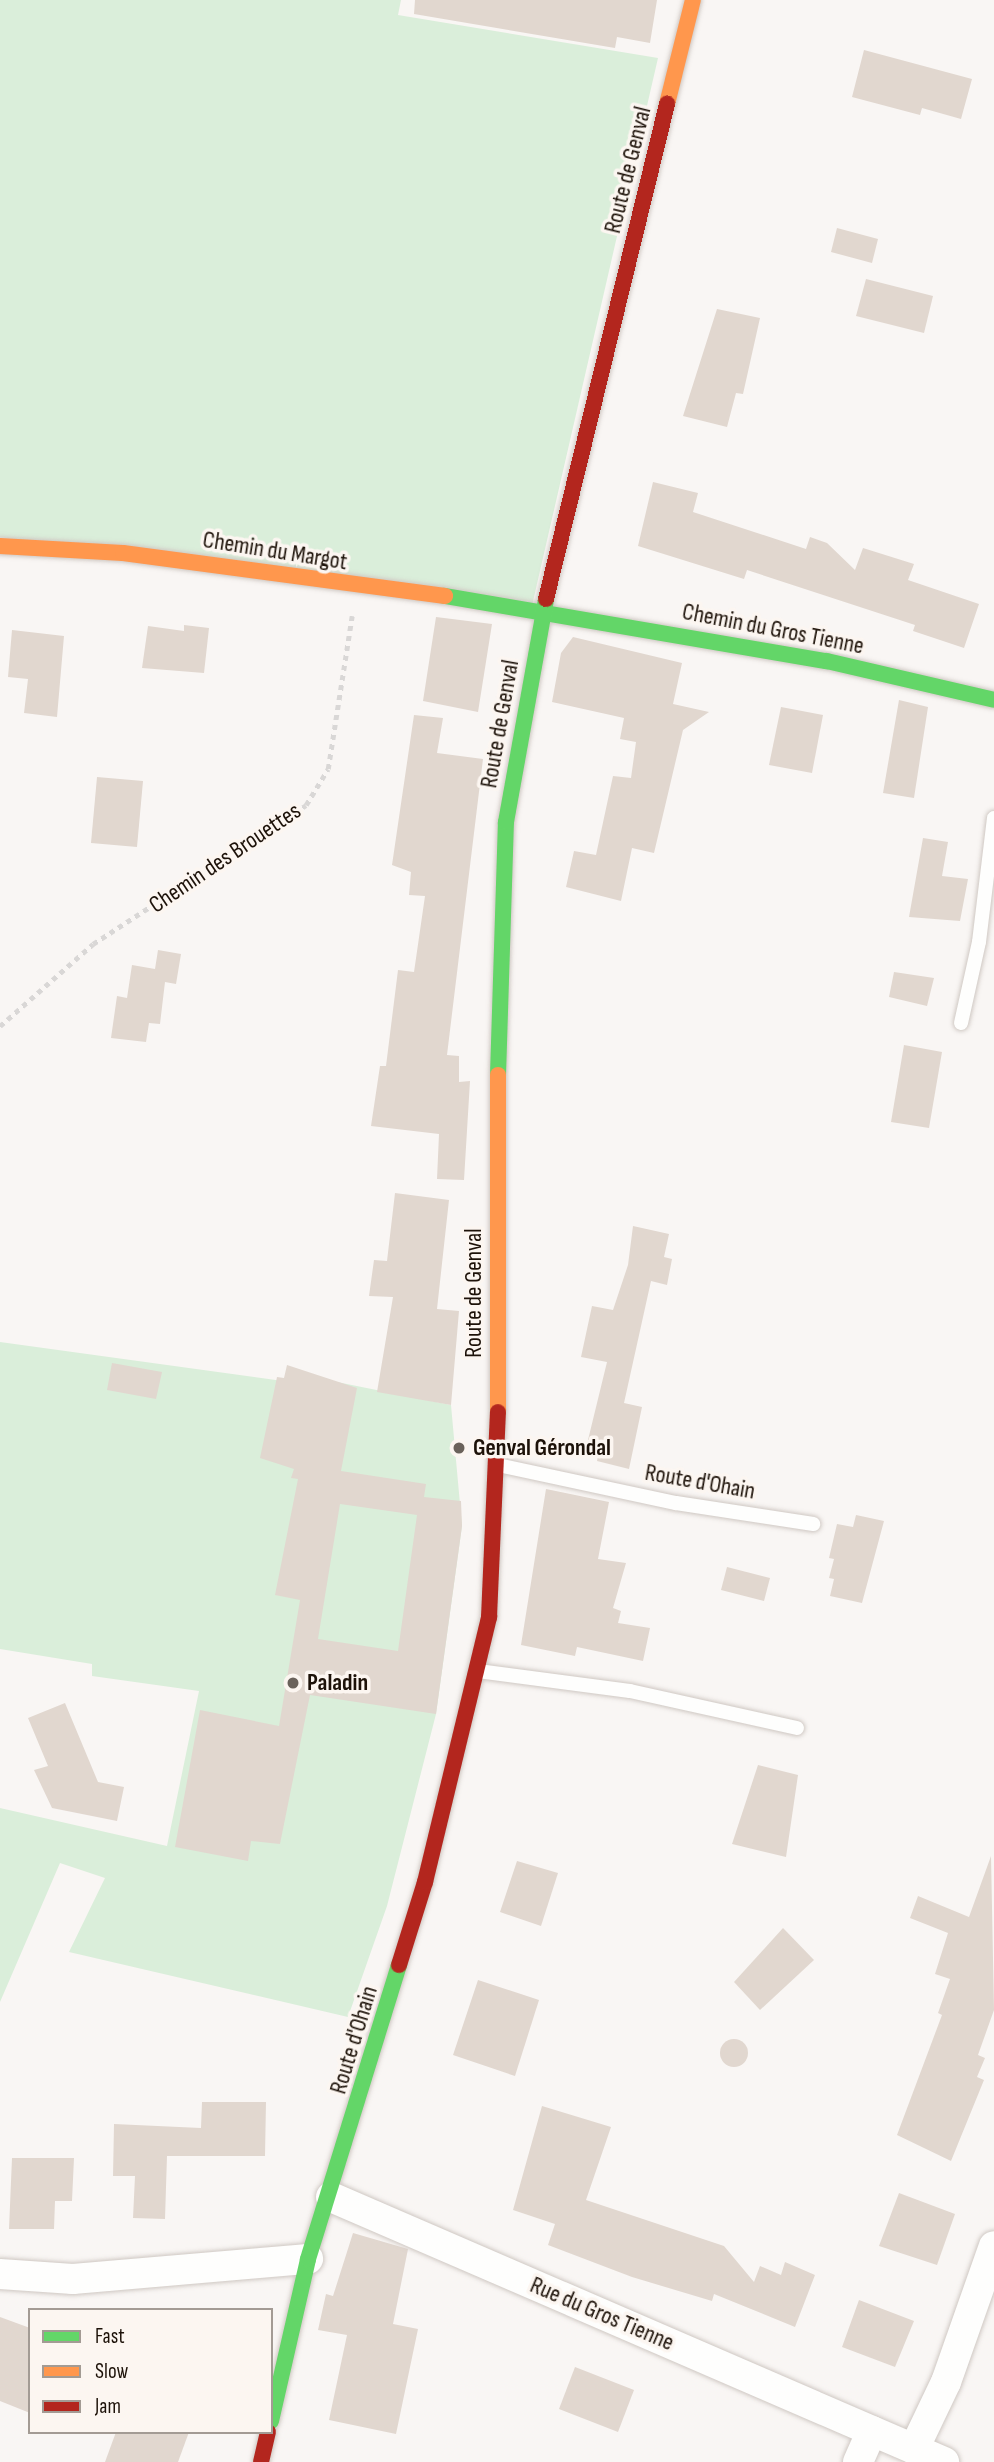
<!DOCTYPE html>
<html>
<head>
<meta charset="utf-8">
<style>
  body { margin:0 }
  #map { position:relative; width:994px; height:2462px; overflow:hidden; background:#f9f6f4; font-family:"Sofia Sans Condensed",sans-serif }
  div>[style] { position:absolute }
  .green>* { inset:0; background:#daeeda }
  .building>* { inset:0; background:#e1d7cf }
  .round { border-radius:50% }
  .path>* { height:4.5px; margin-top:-2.25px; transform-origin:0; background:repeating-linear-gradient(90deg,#d9d7d6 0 5px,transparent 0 10px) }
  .roads { filter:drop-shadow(0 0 2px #cfc8c3) drop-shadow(0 0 2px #cfc8c3) }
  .lane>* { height:14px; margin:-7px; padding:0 7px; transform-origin:7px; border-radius:7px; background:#fefefd }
  .street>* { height:30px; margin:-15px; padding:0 15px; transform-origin:15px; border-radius:15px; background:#fefefd }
  .fast>* { height:16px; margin:-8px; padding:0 8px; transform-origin:8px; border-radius:8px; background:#63d668 }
  .slow>* { height:16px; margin:-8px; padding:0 8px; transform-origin:8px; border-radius:8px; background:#ff974d }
  .jam>* { height:16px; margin:-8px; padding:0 8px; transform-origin:8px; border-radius:8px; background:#b3261e }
  .dots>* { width:19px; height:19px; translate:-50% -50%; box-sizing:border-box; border:4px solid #fcf6f1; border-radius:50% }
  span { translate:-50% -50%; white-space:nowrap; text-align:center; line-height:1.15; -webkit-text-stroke:7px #fcf6f1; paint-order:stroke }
  .street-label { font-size:24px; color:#1d1209 }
  .poi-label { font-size:24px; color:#1d1209; font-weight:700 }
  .left { translate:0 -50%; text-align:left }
  .legend { position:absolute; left:28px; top:2308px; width:245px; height:126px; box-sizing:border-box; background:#fcf6f1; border:2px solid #a39b94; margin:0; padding:9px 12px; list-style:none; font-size:21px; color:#1d1209 }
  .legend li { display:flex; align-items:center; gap:14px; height:35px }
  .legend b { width:35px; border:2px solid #a39b94 }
</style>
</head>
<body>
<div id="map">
  <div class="green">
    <div style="clip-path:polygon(0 0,401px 0,398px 15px,658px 58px,531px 610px,0 537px)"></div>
    <div style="clip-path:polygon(0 1342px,319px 1386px,322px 1379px,451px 1405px,462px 1526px,436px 1714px,387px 1906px,348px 2017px,69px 1952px,105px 1878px,60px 1863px,0 2002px,0 1808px,167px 1846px,199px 1691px,92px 1676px,92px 1664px,0 1649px)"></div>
  </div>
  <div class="building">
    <div style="clip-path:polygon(415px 0,657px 0,650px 43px,617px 37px,615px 48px,414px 14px)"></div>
    <div style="clip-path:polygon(864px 50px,972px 79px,961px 119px,922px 108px,920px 115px,852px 97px)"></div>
    <div style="clip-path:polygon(837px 228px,878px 239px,872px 263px,831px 252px)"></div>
    <div style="clip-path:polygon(866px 279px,933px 296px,924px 333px,856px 316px)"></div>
    <div style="clip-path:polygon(717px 309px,760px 318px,743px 394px,736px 393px,727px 427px,683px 416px)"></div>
    <div style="clip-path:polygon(653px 482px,698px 493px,693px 512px,806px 549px,810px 537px,827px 543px,855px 570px,863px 548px,914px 564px,908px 580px,979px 604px,964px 648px,913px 631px,915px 625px,747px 570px,744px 579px,638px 546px)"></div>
    <div style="clip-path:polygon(436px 617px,492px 624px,478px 712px,423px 701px)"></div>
    <div style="clip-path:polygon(184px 625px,209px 628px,204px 673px,142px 668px,148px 626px,184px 631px)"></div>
    <div style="clip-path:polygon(12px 630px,64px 636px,57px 717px,24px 713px,28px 679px,8px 677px)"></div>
    <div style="clip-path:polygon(573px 637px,682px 663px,673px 704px,709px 712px,683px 730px,654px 853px,632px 848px,621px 901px,566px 887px,574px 851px,596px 855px,613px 776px,631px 778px,636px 742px,620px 739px,624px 718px,552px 702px,561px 653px)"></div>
    <div style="clip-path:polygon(899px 700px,928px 707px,914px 798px,883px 793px)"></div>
    <div style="clip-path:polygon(781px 707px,823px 715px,812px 773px,769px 765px)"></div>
    <div style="clip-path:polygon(414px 715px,443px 718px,437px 753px,483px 759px,447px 1055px,459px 1056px,459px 1082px,470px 1081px,464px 1180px,437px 1179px,439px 1134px,371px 1126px,380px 1066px,386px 1066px,398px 970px,414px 972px,425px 896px,409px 895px,411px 872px,392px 865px)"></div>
    <div style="clip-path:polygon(97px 777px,143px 781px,137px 847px,91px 843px)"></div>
    <div style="clip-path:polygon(923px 838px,948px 842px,942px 876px,968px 879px,960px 921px,909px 917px)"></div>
    <div style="clip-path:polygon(158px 950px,181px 954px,176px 984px,165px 982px,160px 1024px,149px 1023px,146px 1042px,111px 1038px,117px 996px,127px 998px,132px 965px,155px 969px)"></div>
    <div style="clip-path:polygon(894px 972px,934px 978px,927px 1006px,889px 997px)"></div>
    <div style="clip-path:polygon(904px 1045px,942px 1052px,929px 1128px,891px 1122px)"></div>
    <div style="clip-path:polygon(395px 1193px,449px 1200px,437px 1309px,459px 1311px,451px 1405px,377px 1392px,393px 1297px,369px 1296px,374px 1260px,387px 1261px)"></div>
    <div style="clip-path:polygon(633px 1226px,669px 1234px,664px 1257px,672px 1259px,667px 1285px,651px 1281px,624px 1403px,642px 1407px,629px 1469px,597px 1461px,600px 1447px,587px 1444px,607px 1362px,581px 1357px,592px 1306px,613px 1310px,628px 1265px)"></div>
    <div style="clip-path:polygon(112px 1363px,162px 1372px,156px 1399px,107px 1390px)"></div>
    <div style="clip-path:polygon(evenodd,287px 1365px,357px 1388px,341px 1471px,426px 1484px,424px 1497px,461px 1501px,462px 1526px,436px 1714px,310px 1695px,280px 1844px,251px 1841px,248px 1861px,175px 1847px,200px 1710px,279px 1726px,300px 1600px,275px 1595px,298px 1479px,291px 1478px,294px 1469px,260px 1458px,277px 1377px,284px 1378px,287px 1365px,340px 1504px,417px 1515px,398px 1651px,318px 1639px,340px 1504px)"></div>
    <div style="clip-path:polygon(546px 1489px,609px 1502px,598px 1559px,626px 1563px,613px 1608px,621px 1611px,618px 1623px,650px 1628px,643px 1661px,577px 1647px,575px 1656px,521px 1645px)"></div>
    <div style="clip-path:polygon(856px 1515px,884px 1521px,862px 1603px,830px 1596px,834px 1579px,829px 1578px,834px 1559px,829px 1558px,837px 1524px,853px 1527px)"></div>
    <div style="clip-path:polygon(727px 1567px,770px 1578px,764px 1601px,721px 1590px)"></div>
    <div style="clip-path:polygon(65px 1703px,98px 1782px,124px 1787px,117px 1821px,52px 1808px,34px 1770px,48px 1766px,28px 1718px)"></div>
    <div style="clip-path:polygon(758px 1765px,798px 1775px,786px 1857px,732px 1844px)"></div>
    <div style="clip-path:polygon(991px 1856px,994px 2010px,978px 2055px,985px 2058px,977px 2077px,984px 2080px,951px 2161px,897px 2135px,942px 2015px,938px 2013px,950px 1979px,935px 1974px,948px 1933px,910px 1918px,918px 1896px,969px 1917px)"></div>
    <div style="clip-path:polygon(517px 1861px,558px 1873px,541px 1926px,500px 1912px)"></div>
    <div style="clip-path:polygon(783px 1928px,814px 1960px,760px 2010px,734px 1982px)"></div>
    <div style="clip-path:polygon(478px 1980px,539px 2000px,515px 2076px,453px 2055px)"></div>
    <div class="round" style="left:720px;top:2039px;width:28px;height:28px"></div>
    <div style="clip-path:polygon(202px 2102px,266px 2102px,265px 2156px,167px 2156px,165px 2219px,133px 2218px,135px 2176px,113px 2176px,114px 2124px,201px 2128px)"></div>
    <div style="clip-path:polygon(542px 2106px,611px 2127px,586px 2200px,724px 2246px,754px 2282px,760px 2266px,781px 2275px,785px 2262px,815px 2275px,795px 2327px,714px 2294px,712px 2301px,632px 2277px,548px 2245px,555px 2224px,513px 2210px)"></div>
    <div style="clip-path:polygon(12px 2158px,74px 2158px,72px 2201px,55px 2201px,54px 2229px,9px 2229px)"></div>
    <div style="clip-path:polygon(899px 2193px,955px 2214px,937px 2265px,879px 2246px)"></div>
    <div style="clip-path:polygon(353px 2233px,408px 2249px,393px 2324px,418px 2329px,396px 2434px,329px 2420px,347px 2335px,318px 2330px,326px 2294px,333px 2296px)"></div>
    <div style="clip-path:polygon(859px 2300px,914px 2321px,895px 2367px,842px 2347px)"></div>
    <div style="clip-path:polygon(0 2317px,30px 2328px,30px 2413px,0 2401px)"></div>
    <div style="clip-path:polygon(575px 2367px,634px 2390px,618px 2432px,559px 2409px)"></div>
    <div style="clip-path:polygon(116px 2432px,189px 2432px,178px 2462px,105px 2462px)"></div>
  </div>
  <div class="path">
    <div style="left:0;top:1026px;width:124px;rotate:-41.4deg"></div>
    <div style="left:93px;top:944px;width:254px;rotate:-33.1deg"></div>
    <div style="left:306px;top:805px;width:42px;rotate:-58.6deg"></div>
    <div style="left:328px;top:769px;width:155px;rotate:-81.1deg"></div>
  </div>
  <div class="roads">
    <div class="lane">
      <div style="left:961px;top:1023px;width:83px;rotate:-77.5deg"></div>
      <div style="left:979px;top:942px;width:125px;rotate:-83.1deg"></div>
      <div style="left:498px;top:1465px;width:182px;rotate:12.1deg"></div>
      <div style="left:676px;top:1503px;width:139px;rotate:8.7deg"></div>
      <div style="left:478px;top:1671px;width:153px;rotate:7.5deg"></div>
      <div style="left:630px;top:1691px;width:171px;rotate:12.5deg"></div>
    </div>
    <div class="street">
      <div style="left:331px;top:2197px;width:668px;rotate:23.38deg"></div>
      <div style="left:0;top:2274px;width:73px;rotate:3.9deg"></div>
      <div style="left:73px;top:2279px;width:236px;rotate:-4.9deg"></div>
      <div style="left:914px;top:2449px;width:74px;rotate:-64.5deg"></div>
      <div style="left:946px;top:2382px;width:144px;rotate:-70.6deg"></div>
      <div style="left:858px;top:2462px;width:34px;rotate:-66deg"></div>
    </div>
    <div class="fast">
      <div style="left:445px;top:596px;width:387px;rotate:9.7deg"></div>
      <div style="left:827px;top:661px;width:171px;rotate:13.1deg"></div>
      <div style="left:498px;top:1075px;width:253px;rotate:-88.2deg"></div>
      <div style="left:506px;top:822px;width:227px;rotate:-79.8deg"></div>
      <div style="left:271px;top:2421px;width:166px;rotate:-77.1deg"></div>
      <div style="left:308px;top:2259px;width:308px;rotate:-72.8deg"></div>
    </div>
    <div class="slow">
      <div style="left:667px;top:104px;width:107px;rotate:-76deg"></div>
      <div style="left:0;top:546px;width:123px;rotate:3.3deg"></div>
      <div style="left:123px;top:553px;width:325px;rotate:7.6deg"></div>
      <div style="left:498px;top:1075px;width:337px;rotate:90deg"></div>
    </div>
    <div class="jam">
      <div style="left:546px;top:599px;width:510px;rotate:-76.26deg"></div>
      <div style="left:399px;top:1965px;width:87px;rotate:-72.6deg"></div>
      <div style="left:425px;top:1882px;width:273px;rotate:-76.4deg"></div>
      <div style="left:489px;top:1617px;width:205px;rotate:-87.5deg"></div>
      <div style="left:261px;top:2462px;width:31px;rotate:-77deg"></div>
    </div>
  </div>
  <div class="dots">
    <div style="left:459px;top:1448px;background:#6a625b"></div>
    <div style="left:293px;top:1683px;background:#6a625b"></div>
  </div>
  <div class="street-label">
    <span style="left:628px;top:170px;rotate:-76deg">Route de Genval</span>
    <span style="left:275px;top:551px;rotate:9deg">Chemin du Margot</span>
    <span style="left:773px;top:629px;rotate:11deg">Chemin du Gros Tienne</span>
    <span style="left:500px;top:724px;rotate:-80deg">Route de Genval</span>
    <span style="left:225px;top:858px;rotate:-34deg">Chemin des Brouettes</span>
    <span style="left:474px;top:1293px;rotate:-90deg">Route de Genval</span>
    <span style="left:700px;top:1482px;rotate:10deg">Route d'Ohain</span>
    <span style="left:354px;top:2040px;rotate:-73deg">Route d'Ohain</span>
    <span style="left:602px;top:2314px;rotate:23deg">Rue du Gros Tienne</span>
  </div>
  <div class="poi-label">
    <span class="left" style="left:473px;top:1448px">Genval Gérondal</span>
    <span class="left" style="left:307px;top:1683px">Paladin</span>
  </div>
  <ul class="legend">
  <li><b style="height:9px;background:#63d668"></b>Fast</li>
  <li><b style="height:9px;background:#ff974d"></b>Slow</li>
  <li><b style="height:9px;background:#b3261e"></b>Jam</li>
  </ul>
</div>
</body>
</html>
